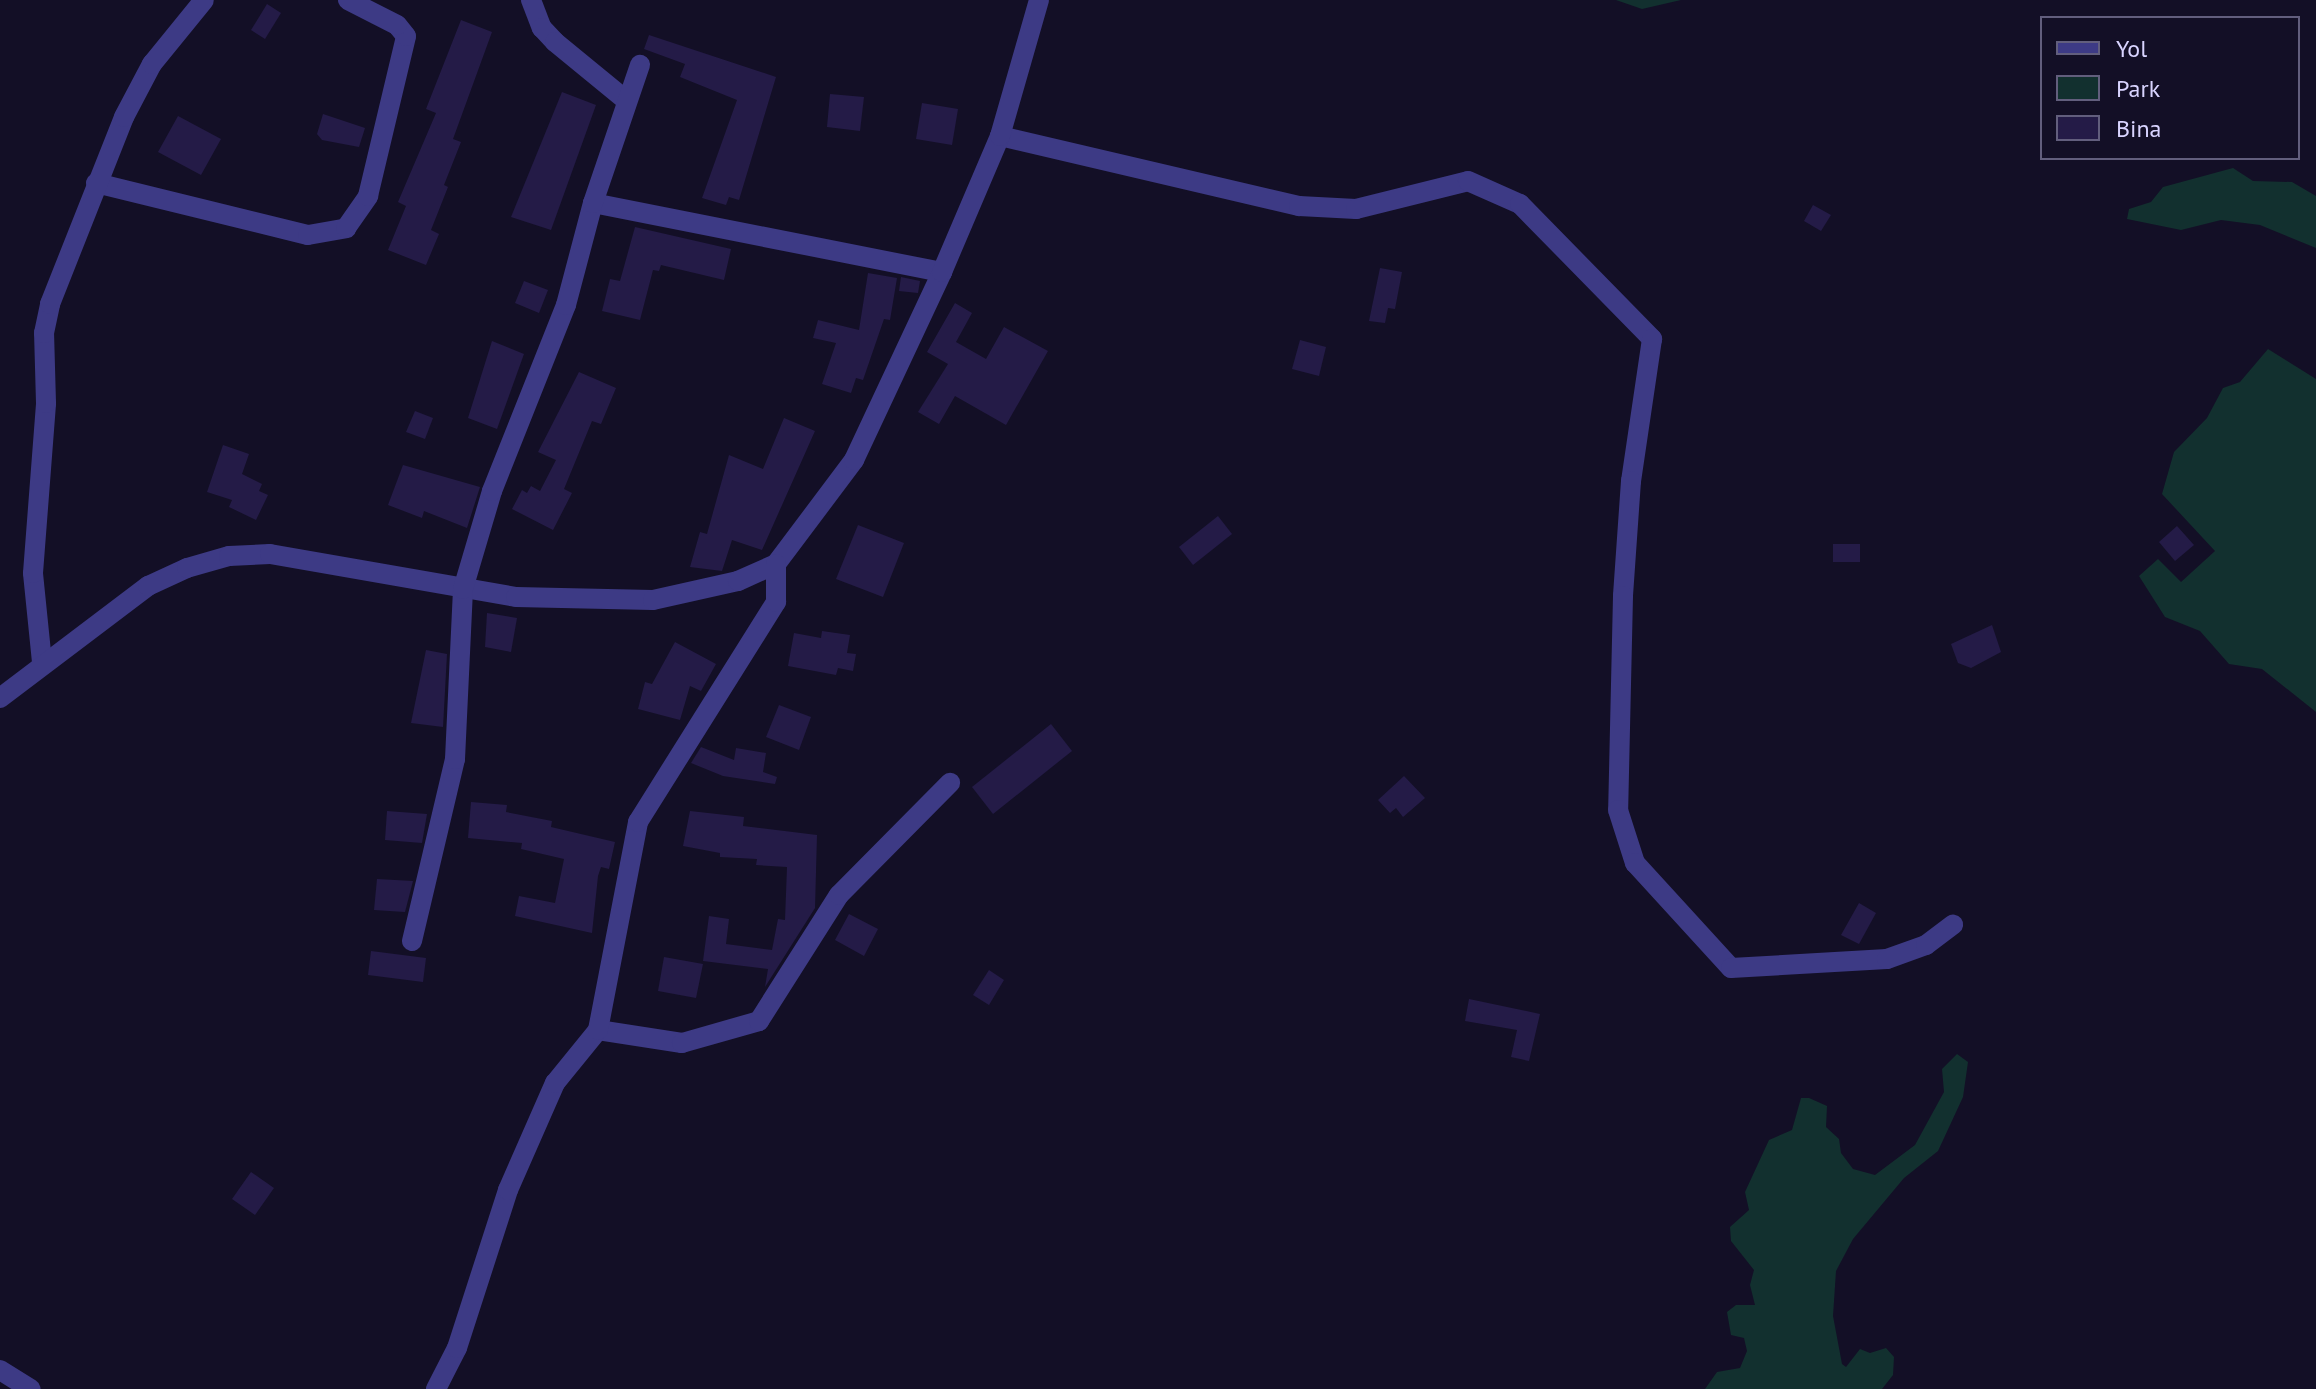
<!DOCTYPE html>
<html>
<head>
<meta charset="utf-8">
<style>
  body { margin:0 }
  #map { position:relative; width:2316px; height:1389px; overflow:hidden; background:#130f26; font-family:"PT Sans",sans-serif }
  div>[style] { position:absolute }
  .green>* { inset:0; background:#12302f }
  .building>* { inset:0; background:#241b47 }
  .minor>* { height:20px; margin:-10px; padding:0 10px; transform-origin:10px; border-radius:10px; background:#3d3a85 }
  span { translate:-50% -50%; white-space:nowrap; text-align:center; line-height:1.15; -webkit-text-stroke:6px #130f26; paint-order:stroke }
  .legend { position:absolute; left:2040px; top:16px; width:260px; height:144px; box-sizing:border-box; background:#130f26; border:2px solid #625e7d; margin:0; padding:10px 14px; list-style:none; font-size:24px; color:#d9d4ff }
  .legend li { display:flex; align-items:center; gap:16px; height:40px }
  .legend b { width:40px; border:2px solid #625e7d }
</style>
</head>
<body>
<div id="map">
  <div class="green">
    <div style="clip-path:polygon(1616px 0,1681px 0,1642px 9px)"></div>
    <div style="clip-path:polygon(2233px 168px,2253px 181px,2292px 182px,2316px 196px,2316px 248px,2260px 225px,2221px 220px,2181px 230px,2127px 219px,2129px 209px,2151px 202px,2163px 187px)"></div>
    <div style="clip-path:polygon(2268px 349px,2316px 379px,2316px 712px,2262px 669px,2229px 664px,2200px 631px,2165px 617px,2139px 576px,2158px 559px,2181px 582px,2215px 551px,2162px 494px,2174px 452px,2207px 418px,2223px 388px,2240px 382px)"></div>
    <div style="clip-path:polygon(1957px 1054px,1968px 1062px,1963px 1097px,1938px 1151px,1904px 1178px,1853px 1239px,1836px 1271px,1833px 1316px,1842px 1364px,1846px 1367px,1860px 1349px,1870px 1353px,1886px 1348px,1894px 1357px,1893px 1375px,1882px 1389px,1705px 1389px,1717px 1372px,1740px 1368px,1747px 1351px,1744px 1338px,1731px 1335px,1727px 1312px,1736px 1305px,1755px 1305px,1750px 1285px,1754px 1270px,1731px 1241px,1730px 1227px,1749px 1210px,1745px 1192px,1769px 1140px,1792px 1130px,1801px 1098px,1809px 1098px,1827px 1106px,1826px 1127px,1839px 1139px,1841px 1153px,1853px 1169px,1875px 1175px,1915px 1145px,1944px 1092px,1942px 1069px)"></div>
  </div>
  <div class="building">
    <div style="clip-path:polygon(267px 4px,281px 13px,265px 39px,251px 30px)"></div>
    <div style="clip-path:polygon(461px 20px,492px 32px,453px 139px,461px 142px,444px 185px,448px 187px,431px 230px,439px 234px,426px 265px,388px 250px,406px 206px,398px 202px,436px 113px,426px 109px)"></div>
    <div style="clip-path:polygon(649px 35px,776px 77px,739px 200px,729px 197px,726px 205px,702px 198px,737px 100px,680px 77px,685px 64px,644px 49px)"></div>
    <div style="clip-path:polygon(562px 92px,596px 105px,551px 230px,511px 217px)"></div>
    <div style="clip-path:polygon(830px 94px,864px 97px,860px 131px,827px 127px)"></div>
    <div style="clip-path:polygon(922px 103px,958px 109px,952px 145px,916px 139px)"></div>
    <div style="clip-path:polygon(323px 114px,365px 128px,359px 147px,322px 140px,317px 134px)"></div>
    <div style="clip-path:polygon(178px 116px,221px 139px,201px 175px,158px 152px)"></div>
    <div style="clip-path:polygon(1813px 205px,1831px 215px,1821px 231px,1804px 221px)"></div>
    <div style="clip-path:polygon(635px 227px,731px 249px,724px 280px,661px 265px,659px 271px,653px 270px,640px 320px,602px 311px,610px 279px,620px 281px)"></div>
    <div style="clip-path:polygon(1380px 268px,1402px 272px,1395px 309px,1388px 308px,1385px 323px,1369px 321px)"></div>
    <div style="clip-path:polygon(868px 273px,897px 278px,890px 320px,884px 319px,863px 380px,856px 378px,851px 393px,822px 384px,836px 343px,813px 338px,818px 320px,859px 330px)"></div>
    <div style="clip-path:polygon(901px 277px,920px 281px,918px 293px,899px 291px)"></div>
    <div style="clip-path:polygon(524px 281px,548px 290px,539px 313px,515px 303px)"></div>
    <div style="clip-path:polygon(955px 303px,972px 313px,956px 342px,986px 359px,1004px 327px,1048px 351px,1006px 425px,955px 396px,939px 424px,918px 412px,948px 364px,927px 352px)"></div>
    <div style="clip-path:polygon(1300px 340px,1326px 347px,1319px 376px,1292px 369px)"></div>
    <div style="clip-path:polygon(492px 341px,524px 354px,497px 429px,468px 418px)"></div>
    <div style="clip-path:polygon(579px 372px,616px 388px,601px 424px,592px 421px,564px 489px,572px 493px,553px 530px,512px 509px,522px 490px,527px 493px,531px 486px,540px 491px,556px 460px,538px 452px)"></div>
    <div style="clip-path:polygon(415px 411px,433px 418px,425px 439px,406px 432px)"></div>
    <div style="clip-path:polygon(784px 418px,815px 431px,762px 550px,732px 540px,722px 571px,690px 567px,700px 532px,707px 534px,729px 455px,763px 469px)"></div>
    <div style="clip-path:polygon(223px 445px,249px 454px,242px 474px,262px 484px,259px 491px,268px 495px,256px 520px,229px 507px,232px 500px,207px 492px)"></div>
    <div style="clip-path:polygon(403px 465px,480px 487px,467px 528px,424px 511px,422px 518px,388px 505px)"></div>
    <div style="clip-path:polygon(1218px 516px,1232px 534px,1193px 565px,1179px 547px)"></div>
    <div style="clip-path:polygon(858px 525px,904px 543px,883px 597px,836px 579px)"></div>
    <div style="clip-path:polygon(2177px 526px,2194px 545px,2175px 561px,2159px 542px)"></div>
    <div style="clip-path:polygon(1833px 544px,1860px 544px,1860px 562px,1833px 562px)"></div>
    <div style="clip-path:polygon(487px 613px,517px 618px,511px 652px,485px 647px)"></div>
    <div style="clip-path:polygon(1992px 625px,2001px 652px,1971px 668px,1958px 663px,1951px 644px)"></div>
    <div style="clip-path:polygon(822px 631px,850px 635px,847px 653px,856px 654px,853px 671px,838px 668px,836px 675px,788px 666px,794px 633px,821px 638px)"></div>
    <div style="clip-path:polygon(675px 642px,716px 664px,701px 691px,690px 686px,680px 720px,638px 709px,645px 682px,652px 684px)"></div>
    <div style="clip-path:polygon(426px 650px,447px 654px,443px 727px,411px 723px)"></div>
    <div style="clip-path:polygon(779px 705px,811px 717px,799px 750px,766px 737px)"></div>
    <div style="clip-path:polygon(1051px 724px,1072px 751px,993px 814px,972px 787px)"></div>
    <div style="clip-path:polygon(701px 747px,734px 760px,736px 748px,766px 753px,763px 772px,777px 777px,775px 784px,723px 776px,691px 763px)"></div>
    <div style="clip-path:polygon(1404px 776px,1425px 798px,1403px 817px,1396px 808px,1390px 813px,1378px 800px)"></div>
    <div style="clip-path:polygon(471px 802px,507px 805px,506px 812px,552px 821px,551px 827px,615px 842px,609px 869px,601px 867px,598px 876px,592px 933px,515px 916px,519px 896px,555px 903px,564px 859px,521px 849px,522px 843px,468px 838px)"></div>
    <div style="clip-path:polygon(387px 811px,427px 814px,422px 843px,385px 840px)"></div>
    <div style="clip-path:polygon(690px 811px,744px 817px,743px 826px,817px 835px,815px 908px,765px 987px,768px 969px,703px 961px,709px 916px,729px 919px,726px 944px,772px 950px,778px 919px,785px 920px,787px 867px,756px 865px,757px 859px,720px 857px,720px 853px,683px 846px)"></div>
    <div style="clip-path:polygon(377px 879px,413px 881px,405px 912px,374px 910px)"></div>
    <div style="clip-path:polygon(1859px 903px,1876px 913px,1859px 944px,1841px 935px)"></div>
    <div style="clip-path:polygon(849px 914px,878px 929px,864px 956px,835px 940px)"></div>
    <div style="clip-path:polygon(371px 951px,426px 958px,423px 982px,368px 975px)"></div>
    <div style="clip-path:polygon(664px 957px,703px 964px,696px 998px,658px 991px)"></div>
    <div style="clip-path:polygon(989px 970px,1004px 980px,989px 1005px,973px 995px)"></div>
    <div style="clip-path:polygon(1469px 999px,1540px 1014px,1529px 1061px,1511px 1057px,1517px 1030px,1465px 1021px)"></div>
    <div style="clip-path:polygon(251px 1172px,274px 1188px,255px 1215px,232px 1199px)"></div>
  </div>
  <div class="minor">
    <div style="left:531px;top:0;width:30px;rotate:69deg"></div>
    <div style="left:542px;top:28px;width:19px;rotate:47deg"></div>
    <div style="left:555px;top:42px;width:93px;rotate:39.3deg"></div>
    <div style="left:1000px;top:136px;width:307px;rotate:13.2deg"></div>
    <div style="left:1299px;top:206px;width:57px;rotate:3deg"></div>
    <div style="left:1356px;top:209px;width:115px;rotate:-14deg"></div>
    <div style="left:1468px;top:181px;width:57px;rotate:23.9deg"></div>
    <div style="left:1520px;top:204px;width:189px;rotate:45.6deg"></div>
    <div style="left:1652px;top:339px;width:144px;rotate:98.4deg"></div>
    <div style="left:1631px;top:481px;width:115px;rotate:94deg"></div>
    <div style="left:1623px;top:596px;width:214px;rotate:91.3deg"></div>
    <div style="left:1618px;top:810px;width:56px;rotate:72.2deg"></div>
    <div style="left:1635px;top:863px;width:142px;rotate:47.6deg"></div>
    <div style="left:1731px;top:968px;width:156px;rotate:-3.3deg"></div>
    <div style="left:1887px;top:959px;width:41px;rotate:-19.7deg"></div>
    <div style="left:1926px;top:945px;width:34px;rotate:-37deg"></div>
    <div style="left:96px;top:183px;width:218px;rotate:13.8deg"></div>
    <div style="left:308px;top:235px;width:39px;rotate:-10deg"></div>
    <div style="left:346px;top:228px;width:39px;rotate:-55deg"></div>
    <div style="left:368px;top:196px;width:164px;rotate:-76.6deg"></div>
    <div style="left:406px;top:36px;width:14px;rotate:-129deg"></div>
    <div style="left:397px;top:25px;width:55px;rotate:-153deg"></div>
    <div style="left:593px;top:203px;width:356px;rotate:11.2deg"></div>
    <div style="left:42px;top:662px;width:89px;rotate:-95.8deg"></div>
    <div style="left:33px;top:573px;width:170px;rotate:-85.6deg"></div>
    <div style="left:46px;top:403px;width:70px;rotate:-91.6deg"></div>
    <div style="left:44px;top:333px;width:30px;rotate:-78deg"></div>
    <div style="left:50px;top:304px;width:201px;rotate:-68.4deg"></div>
    <div style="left:124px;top:117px;width:60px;rotate:-62.2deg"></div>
    <div style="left:152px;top:64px;width:82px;rotate:-50.9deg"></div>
    <div style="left:0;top:698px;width:186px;rotate:-37.1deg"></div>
    <div style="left:148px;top:586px;width:43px;rotate:-24.8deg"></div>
    <div style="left:187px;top:568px;width:44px;rotate:-15.9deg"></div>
    <div style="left:229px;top:556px;width:41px;rotate:-2.8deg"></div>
    <div style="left:270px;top:554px;width:250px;rotate:9.9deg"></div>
    <div style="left:516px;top:597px;width:137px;rotate:1.3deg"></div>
    <div style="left:653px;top:600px;width:87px;rotate:-12.6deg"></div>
    <div style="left:738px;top:581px;width:42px;rotate:-24.1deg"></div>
    <div style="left:776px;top:564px;width:130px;rotate:-53.1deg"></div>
    <div style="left:854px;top:460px;width:208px;rotate:-64.9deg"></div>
    <div style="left:942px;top:272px;width:148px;rotate:-66.9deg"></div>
    <div style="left:1000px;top:136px;width:141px;rotate:-74deg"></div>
    <div style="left:412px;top:941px;width:187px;rotate:-76.7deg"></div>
    <div style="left:455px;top:759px;width:170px;rotate:-87.3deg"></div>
    <div style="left:463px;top:589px;width:102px;rotate:-73.5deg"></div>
    <div style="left:492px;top:491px;width:200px;rotate:-68.3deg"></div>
    <div style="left:566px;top:305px;width:106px;rotate:-75.2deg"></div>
    <div style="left:593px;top:203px;width:146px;rotate:-71.2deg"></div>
    <div style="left:598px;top:1030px;width:85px;rotate:8.8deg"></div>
    <div style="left:682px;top:1043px;width:80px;rotate:-15.9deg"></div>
    <div style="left:759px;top:1021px;width:149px;rotate:-57.6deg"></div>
    <div style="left:839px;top:895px;width:158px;rotate:-45.3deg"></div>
    <div style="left:0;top:1370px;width:36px;rotate:32deg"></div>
    <div style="left:436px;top:1389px;width:46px;rotate:-62.9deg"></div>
    <div style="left:457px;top:1348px;width:166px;rotate:-72.1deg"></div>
    <div style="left:508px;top:1190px;width:117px;rotate:-66.3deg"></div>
    <div style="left:555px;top:1083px;width:68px;rotate:-50.9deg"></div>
    <div style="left:598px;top:1030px;width:212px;rotate:-79.1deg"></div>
    <div style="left:638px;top:822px;width:260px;rotate:-57.9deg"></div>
    <div style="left:776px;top:602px;width:38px;rotate:-90deg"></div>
  </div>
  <ul class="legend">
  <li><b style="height:10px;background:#3d3a85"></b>Yol</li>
  <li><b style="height:22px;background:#12302f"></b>Park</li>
  <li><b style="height:22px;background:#241b47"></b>Bina</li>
  </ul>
</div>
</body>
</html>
